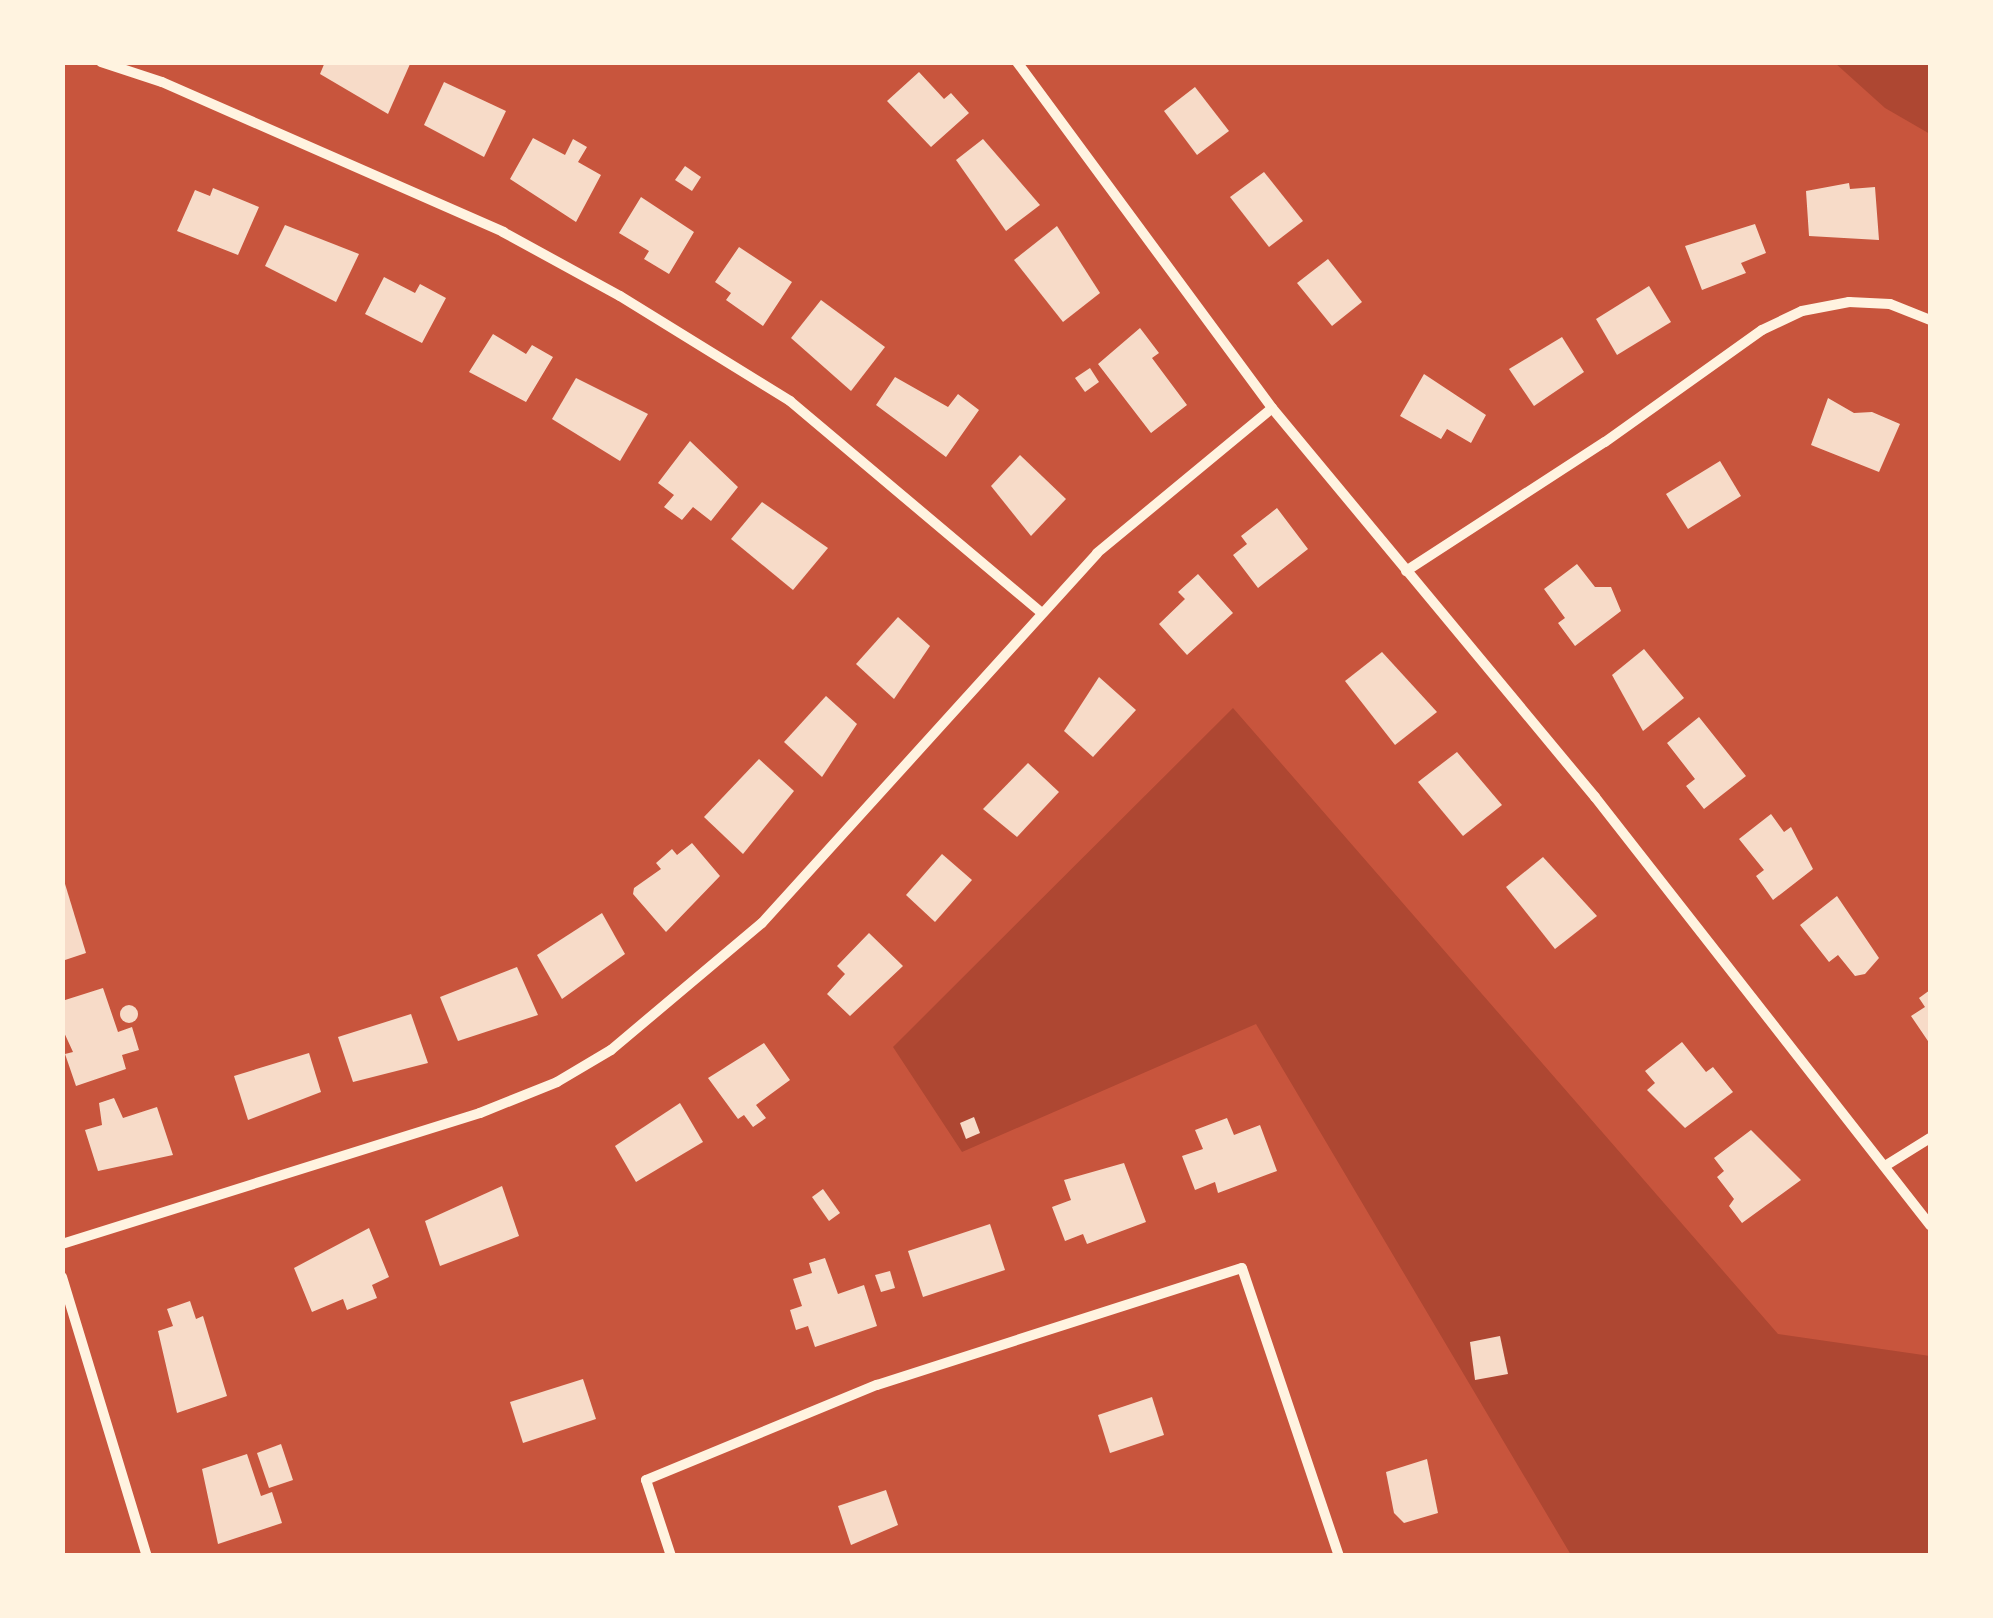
<!DOCTYPE html>
<html>
<head>
<meta charset="utf-8">
<style>
  body { margin:0 }
  #map { position:relative; width:1993px; height:1618px; overflow:hidden; background:#c8553d; font-family:Commissioner,sans-serif }
  div>[style] { position:absolute }
  .green>* { inset:0; background:#ae4732 }
  .building>* { inset:0; background:#f7dbc8 }
  .round { border-radius:50% }
  .minor>* { height:10px; margin:-5px; padding:0 5px; transform-origin:5px; border-radius:5px; background:#fff3e0 }
  span { translate:-50% -50%; white-space:nowrap; text-align:center; line-height:1.15; -webkit-text-stroke:8px #fff3e0; paint-order:stroke }
  .frame { position:absolute; inset:0; border:65px solid #fff3e0; pointer-events:none }
</style>
</head>
<body>
<div id="map">
  <div class="green">
    <div style="clip-path:polygon(1835px 63px,1930px 63px,1930px 134px,1885px 108px)"></div>
    <div style="clip-path:polygon(1233px 708px,1778px 1334px,1930px 1356px,1930px 1555px,1571px 1555px,1256px 1024px,962px 1152px,893px 1047px)"></div>
  </div>
  <div class="building">
    <div style="clip-path:polygon(325px 62px,407px 62px,410px 64px,388px 114px,320px 74px)"></div>
    <div style="clip-path:polygon(919px 72px,944px 99px,951px 93px,969px 113px,931px 147px,887px 101px)"></div>
    <div style="clip-path:polygon(444px 82px,506px 111px,484px 157px,424px 125px)"></div>
    <div style="clip-path:polygon(1195px 87px,1229px 131px,1197px 155px,1164px 111px)"></div>
    <div style="clip-path:polygon(533px 138px,565px 155px,573px 139px,587px 147px,578px 162px,601px 175px,576px 222px,510px 179px)"></div>
    <div style="clip-path:polygon(983px 139px,1040px 205px,1006px 231px,956px 160px)"></div>
    <div style="clip-path:polygon(685px 166px,701px 177px,692px 191px,675px 180px)"></div>
    <div style="clip-path:polygon(1264px 172px,1303px 221px,1269px 247px,1230px 197px)"></div>
    <div style="clip-path:polygon(1849px 183px,1850px 189px,1875px 187px,1879px 240px,1809px 236px,1806px 191px)"></div>
    <div style="clip-path:polygon(213px 188px,259px 207px,238px 255px,177px 231px,195px 190px,210px 196px)"></div>
    <div style="clip-path:polygon(641px 197px,694px 232px,669px 274px,644px 259px,649px 251px,619px 233px)"></div>
    <div style="clip-path:polygon(1755px 224px,1766px 253px,1741px 263px,1746px 273px,1702px 290px,1685px 246px)"></div>
    <div style="clip-path:polygon(285px 225px,359px 254px,336px 302px,265px 266px)"></div>
    <div style="clip-path:polygon(1057px 226px,1100px 293px,1063px 322px,1014px 260px)"></div>
    <div style="clip-path:polygon(739px 247px,792px 282px,763px 326px,726px 300px,731px 293px,715px 282px)"></div>
    <div style="clip-path:polygon(1328px 259px,1362px 302px,1332px 326px,1297px 283px)"></div>
    <div style="clip-path:polygon(384px 277px,415px 293px,420px 284px,446px 298px,422px 343px,365px 314px)"></div>
    <div style="clip-path:polygon(1649px 286px,1671px 322px,1617px 355px,1596px 319px)"></div>
    <div style="clip-path:polygon(821px 300px,885px 347px,851px 391px,791px 338px)"></div>
    <div style="clip-path:polygon(1140px 328px,1159px 353px,1152px 358px,1187px 405px,1151px 433px,1098px 364px)"></div>
    <div style="clip-path:polygon(493px 334px,526px 354px,532px 345px,553px 357px,526px 402px,469px 372px)"></div>
    <div style="clip-path:polygon(1562px 337px,1584px 372px,1534px 406px,1509px 369px)"></div>
    <div style="clip-path:polygon(1090px 368px,1099px 382px,1085px 392px,1075px 378px)"></div>
    <div style="clip-path:polygon(1424px 374px,1486px 415px,1471px 443px,1447px 429px,1441px 439px,1400px 416px)"></div>
    <div style="clip-path:polygon(895px 377px,948px 407px,958px 394px,979px 410px,946px 457px,876px 405px)"></div>
    <div style="clip-path:polygon(576px 378px,648px 414px,620px 461px,552px 419px)"></div>
    <div style="clip-path:polygon(1828px 398px,1854px 413px,1872px 412px,1900px 424px,1879px 472px,1811px 445px)"></div>
    <div style="clip-path:polygon(690px 441px,738px 487px,711px 521px,693px 507px,682px 520px,664px 507px,674px 495px,658px 483px)"></div>
    <div style="clip-path:polygon(1020px 455px,1066px 499px,1031px 536px,991px 486px)"></div>
    <div style="clip-path:polygon(1720px 461px,1741px 496px,1688px 529px,1666px 494px)"></div>
    <div style="clip-path:polygon(762px 502px,828px 548px,793px 590px,731px 539px)"></div>
    <div style="clip-path:polygon(1277px 508px,1308px 549px,1258px 588px,1233px 555px,1247px 544px,1241px 536px)"></div>
    <div style="clip-path:polygon(1577px 564px,1595px 587px,1611px 587px,1621px 611px,1575px 646px,1558px 623px,1565px 618px,1544px 589px)"></div>
    <div style="clip-path:polygon(1198px 574px,1233px 613px,1187px 655px,1159px 624px,1185px 599px,1178px 592px)"></div>
    <div style="clip-path:polygon(898px 617px,930px 646px,894px 699px,856px 664px)"></div>
    <div style="clip-path:polygon(1644px 649px,1684px 698px,1643px 731px,1612px 675px)"></div>
    <div style="clip-path:polygon(1382px 652px,1437px 712px,1395px 745px,1345px 681px)"></div>
    <div style="clip-path:polygon(1099px 677px,1136px 710px,1093px 757px,1064px 731px)"></div>
    <div style="clip-path:polygon(826px 696px,857px 724px,822px 777px,784px 742px)"></div>
    <div style="clip-path:polygon(1699px 717px,1746px 776px,1704px 809px,1686px 786px,1695px 779px,1667px 743px)"></div>
    <div style="clip-path:polygon(1457px 752px,1502px 805px,1463px 836px,1418px 782px)"></div>
    <div style="clip-path:polygon(759px 759px,794px 791px,743px 854px,704px 817px)"></div>
    <div style="clip-path:polygon(1028px 763px,1059px 792px,1017px 837px,983px 809px)"></div>
    <div style="clip-path:polygon(1771px 814px,1784px 832px,1791px 827px,1813px 869px,1773px 900px,1756px 876px,1764px 870px,1739px 839px)"></div>
    <div style="clip-path:polygon(692px 843px,720px 876px,666px 932px,633px 894px,634px 888px,661px 869px,656px 863px,672px 849px,677px 855px)"></div>
    <div style="clip-path:polygon(942px 854px,972px 880px,935px 922px,906px 895px)"></div>
    <div style="clip-path:polygon(1543px 857px,1597px 916px,1555px 949px,1506px 887px)"></div>
    <div style="clip-path:polygon(62px 874px,86px 953px,62px 961px)"></div>
    <div style="clip-path:polygon(1837px 896px,1879px 958px,1865px 974px,1855px 976px,1838px 955px,1829px 962px,1800px 925px)"></div>
    <div style="clip-path:polygon(602px 913px,625px 954px,562px 999px,537px 955px)"></div>
    <div style="clip-path:polygon(869px 933px,903px 966px,850px 1016px,827px 994px,845px 974px,837px 966px)"></div>
    <div style="clip-path:polygon(517px 967px,538px 1015px,458px 1041px,440px 997px)"></div>
    <div style="clip-path:polygon(103px 988px,118px 1032px,132px 1027px,139px 1050px,122px 1055px,126px 1069px,76px 1086px,65px 1054px,73px 1052px,62px 1028px,62px 1001px)"></div>
    <div style="clip-path:polygon(1930px 990px,1930px 1044px,1911px 1016px,1925px 1007px,1919px 998px)"></div>
    <div class="round" style="left:120px;top:1005px;width:18px;height:18px"></div>
    <div style="clip-path:polygon(411px 1014px,428px 1063px,353px 1082px,338px 1037px)"></div>
    <div style="clip-path:polygon(1682px 1042px,1706px 1072px,1713px 1067px,1733px 1092px,1685px 1128px,1647px 1090px,1655px 1083px,1645px 1071px)"></div>
    <div style="clip-path:polygon(764px 1043px,790px 1080px,756px 1105px,766px 1118px,753px 1127px,744px 1115px,738px 1119px,708px 1078px)"></div>
    <div style="clip-path:polygon(309px 1053px,321px 1092px,248px 1120px,234px 1076px)"></div>
    <div style="clip-path:polygon(114px 1098px,123px 1118px,157px 1107px,173px 1155px,98px 1171px,85px 1130px,102px 1125px,99px 1103px)"></div>
    <div style="clip-path:polygon(680px 1103px,703px 1142px,636px 1182px,615px 1146px)"></div>
    <div style="clip-path:polygon(974px 1117px,980px 1133px,966px 1139px,960px 1123px)"></div>
    <div style="clip-path:polygon(1227px 1118px,1234px 1135px,1260px 1125px,1277px 1171px,1218px 1193px,1215px 1182px,1195px 1190px,1182px 1156px,1203px 1149px,1195px 1130px)"></div>
    <div style="clip-path:polygon(1751px 1130px,1801px 1180px,1742px 1223px,1729px 1206px,1734px 1199px,1717px 1177px,1724px 1171px,1714px 1158px)"></div>
    <div style="clip-path:polygon(1124px 1163px,1146px 1222px,1087px 1244px,1083px 1234px,1065px 1241px,1052px 1207px,1071px 1200px,1064px 1180px)"></div>
    <div style="clip-path:polygon(502px 1186px,519px 1236px,440px 1266px,425px 1221px)"></div>
    <div style="clip-path:polygon(823px 1189px,840px 1213px,829px 1221px,812px 1197px)"></div>
    <div style="clip-path:polygon(990px 1224px,1005px 1270px,923px 1297px,908px 1251px)"></div>
    <div style="clip-path:polygon(369px 1228px,389px 1277px,372px 1285px,377px 1298px,347px 1310px,343px 1299px,312px 1312px,294px 1268px)"></div>
    <div style="clip-path:polygon(825px 1258px,838px 1294px,864px 1285px,877px 1326px,815px 1347px,808px 1326px,796px 1330px,790px 1310px,802px 1306px,793px 1279px,812px 1273px,809px 1263px)"></div>
    <div style="clip-path:polygon(890px 1271px,895px 1288px,881px 1292px,875px 1275px)"></div>
    <div style="clip-path:polygon(190px 1301px,196px 1319px,203px 1316px,227px 1396px,177px 1413px,158px 1331px,173px 1326px,167px 1309px)"></div>
    <div style="clip-path:polygon(1500px 1336px,1508px 1374px,1475px 1380px,1470px 1342px)"></div>
    <div style="clip-path:polygon(583px 1379px,596px 1419px,523px 1443px,510px 1402px)"></div>
    <div style="clip-path:polygon(1152px 1397px,1164px 1435px,1110px 1453px,1098px 1415px)"></div>
    <div style="clip-path:polygon(281px 1444px,293px 1480px,269px 1488px,257px 1453px)"></div>
    <div style="clip-path:polygon(247px 1454px,261px 1496px,272px 1492px,282px 1523px,218px 1544px,202px 1469px)"></div>
    <div style="clip-path:polygon(1427px 1459px,1438px 1513px,1404px 1523px,1394px 1513px,1386px 1472px)"></div>
    <div style="clip-path:polygon(886px 1490px,898px 1525px,851px 1545px,838px 1506px)"></div>
  </div>
  <div class="minor">
    <div style="left:101px;top:62px;width:64px;rotate:18.2deg"></div>
    <div style="left:162px;top:82px;width:373px;rotate:23.7deg"></div>
    <div style="left:503px;top:232px;width:133px;rotate:28.7deg"></div>
    <div style="left:620px;top:296px;width:200px;rotate:31.7deg"></div>
    <div style="left:790px;top:401px;width:328px;rotate:40.1deg"></div>
    <div style="left:1017px;top:62px;width:430px;rotate:53.6deg"></div>
    <div style="left:1272px;top:408px;width:506px;rotate:50.3deg"></div>
    <div style="left:1595px;top:797px;width:544px;rotate:51.95deg"></div>
    <div style="left:1406px;top:571px;width:237px;rotate:-33deg"></div>
    <div style="left:1605px;top:442px;width:193px;rotate:-35.5deg"></div>
    <div style="left:1762px;top:330px;width:44px;rotate:-25.4deg"></div>
    <div style="left:1802px;top:311px;width:48px;rotate:-10.8deg"></div>
    <div style="left:1849px;top:302px;width:41px;rotate:2.8deg"></div>
    <div style="left:1890px;top:304px;width:43px;rotate:21.8deg"></div>
    <div style="left:1885px;top:1166px;width:53px;rotate:-31.9deg"></div>
    <div style="left:62px;top:1244px;width:438px;rotate:-17.4deg"></div>
    <div style="left:480px;top:1113px;width:83px;rotate:-21.9deg"></div>
    <div style="left:557px;top:1082px;width:63px;rotate:-30.7deg"></div>
    <div style="left:611px;top:1050px;width:197px;rotate:-40.1deg"></div>
    <div style="left:762px;top:923px;width:499px;rotate:-47.8deg"></div>
    <div style="left:1097px;top:553px;width:227px;rotate:-39.6deg"></div>
    <div style="left:62px;top:1277px;width:292px;rotate:73.1deg"></div>
    <div style="left:671px;top:1556px;width:80px;rotate:-108.2deg"></div>
    <div style="left:646px;top:1480px;width:250px;rotate:-22.4deg"></div>
    <div style="left:877px;top:1385px;width:383px;rotate:-17.8deg"></div>
    <div style="left:1242px;top:1268px;width:304px;rotate:71.4deg"></div>
  </div>
  <div class="frame"></div>
</div>
</body>
</html>
